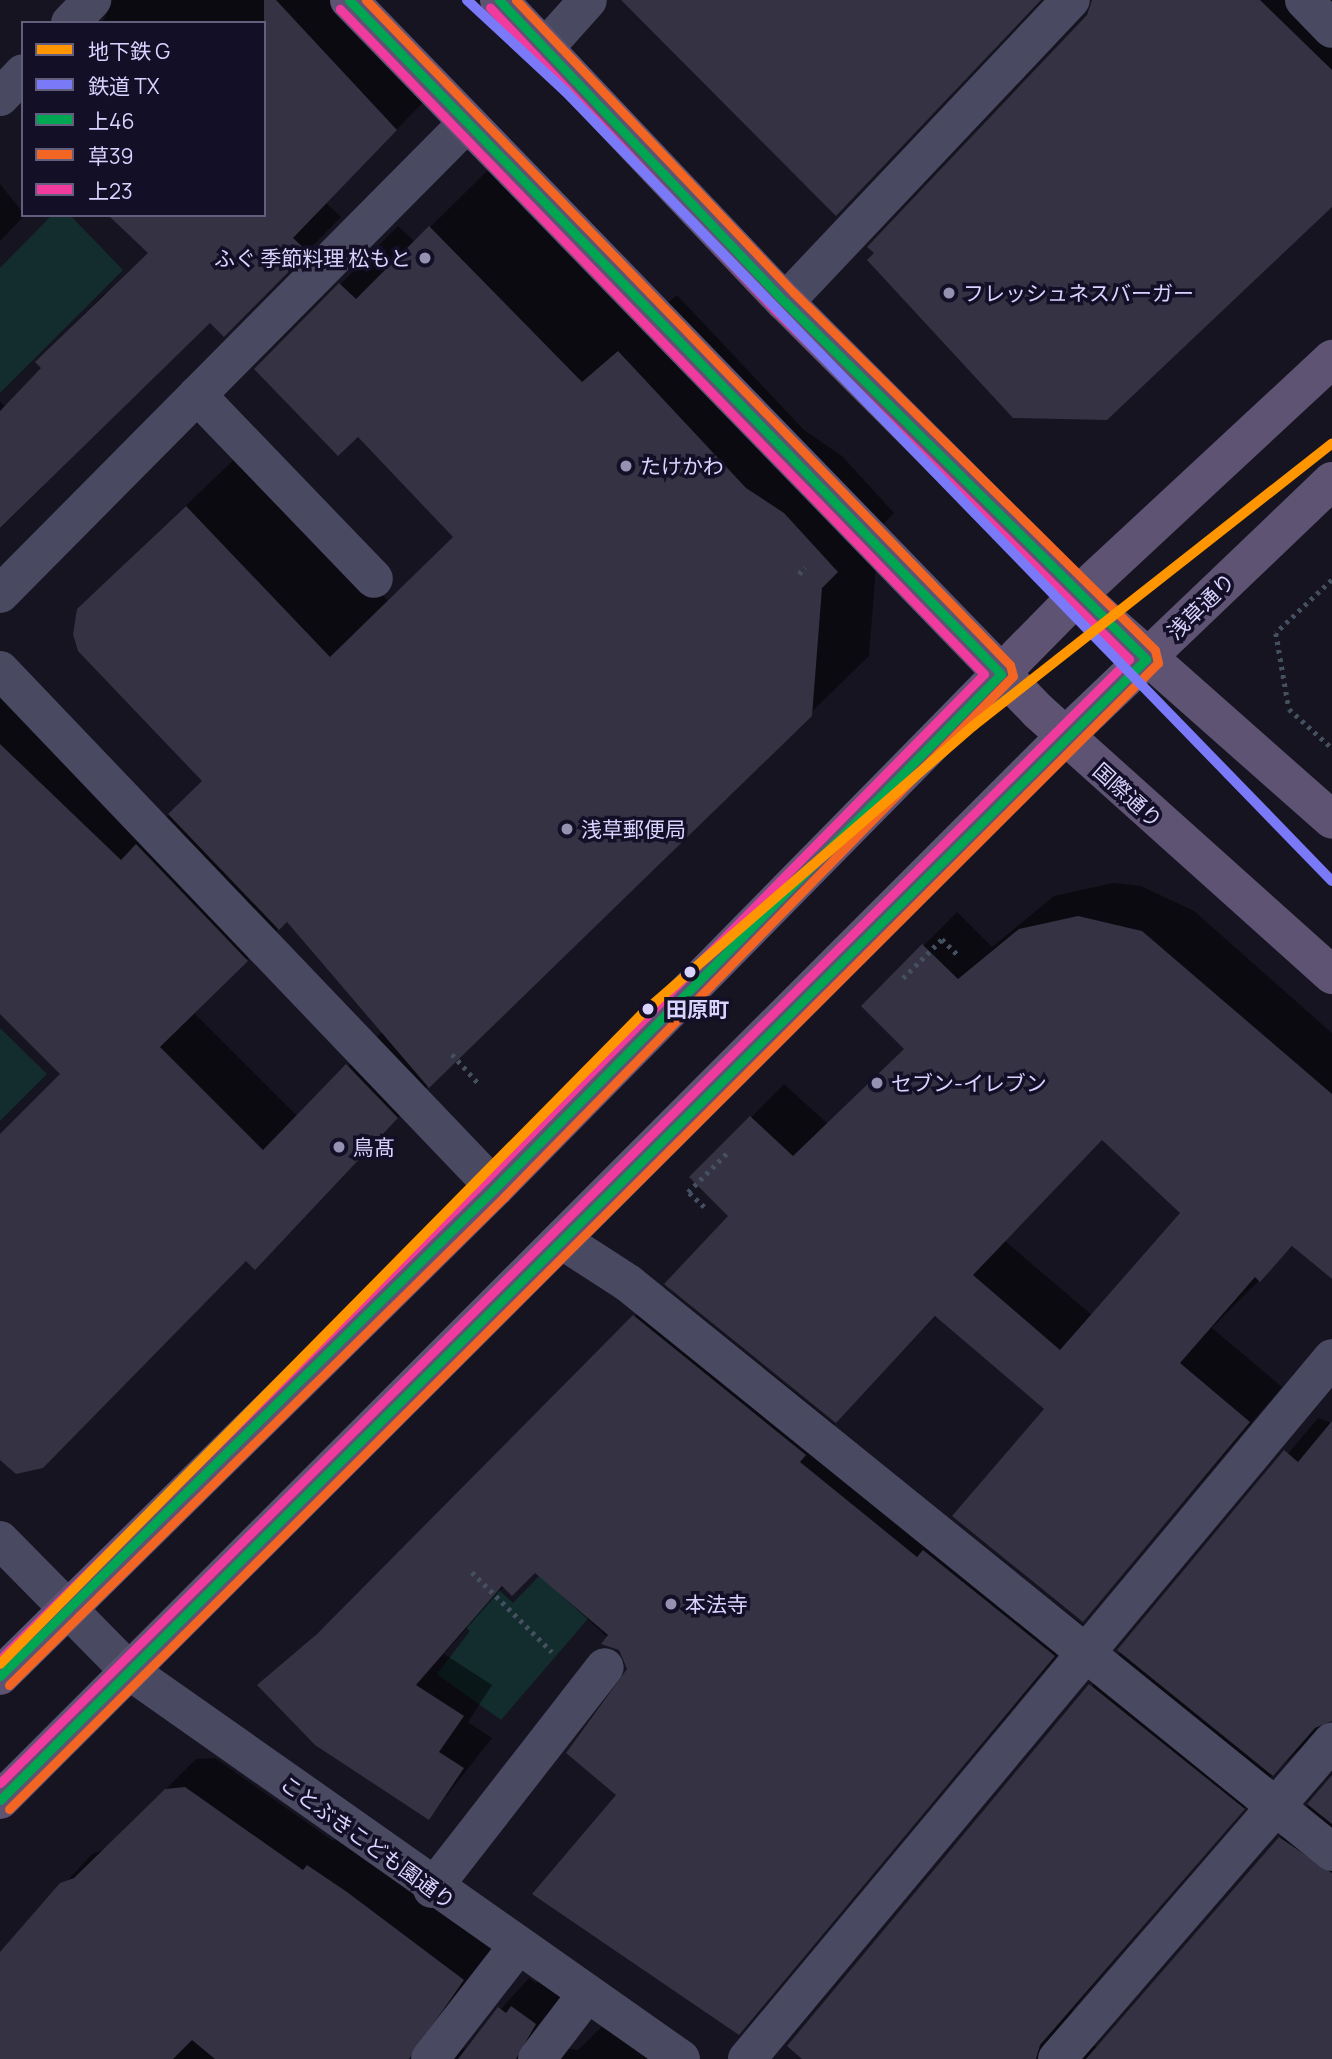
<!DOCTYPE html>
<html>
<head>
<meta charset="utf-8">
<style>
  body { margin:0 }
  #map { position:relative; width:1332px; height:2059px; overflow:hidden; background:#161421; font-family:Manrope,"Noto Sans JP",sans-serif }
  div>[style] { position:absolute }
  .green>* { inset:0; background:#132c2d }
  .shadow>* { inset:0; background:#0007 }
  .building>* { inset:0; background:#343243 }
  .path>* { height:4.5px; margin-top:-2.25px; transform-origin:0; background:repeating-linear-gradient(90deg,#44505f 0 3.5px,transparent 0 8.5px) }
  .minor>* { height:38px; margin:-19px; padding:0 19px; transform-origin:19px; border-radius:19px; background:#4a4962 }
  .major>* { height:38px; margin:-19px; padding:0 19px; transform-origin:19px; border-radius:19px; background:#5e5373 }
  .bus-1>* { height:9px; margin:-4.5px; padding:0 4.5px; transform-origin:4.5px; border-radius:4.5px; background:#00a651 }
  .bus-2>* { height:9px; margin:-4.5px; padding:0 4.5px; transform-origin:4.5px; border-radius:4.5px; background:#f26522 }
  .bus-3>* { height:9px; margin:-4.5px; padding:0 4.5px; transform-origin:4.5px; border-radius:4.5px; background:#f13a9d }
  .rail-1>* { height:10px; margin:-5px; padding:0 5px; transform-origin:5px; border-radius:5px; background:#7a7af9 }
  .metro-1>* { height:10px; margin:-5px; padding:0 5px; transform-origin:5px; border-radius:5px; background:#ff9500 }
  .dots>* { width:19px; height:19px; translate:-50% -50%; box-sizing:border-box; border:4px solid #130f26; border-radius:50% }
  span { translate:-50% -50%; white-space:nowrap; text-align:center; line-height:1.15; -webkit-text-stroke:7px #130f26; paint-order:stroke }
  .poi-label { font-size:21px; color:#d9d4ff }
  .right { translate:-100% -50%; text-align:right }
  .left { translate:0 -50%; text-align:left }
  .street-label { font-size:21px; color:#d9d4ff }
  .stop-label { font-size:21px; color:#d9d4ff; font-weight:700 }
  .legend { position:absolute; left:21px; top:21px; width:245px; height:196px; box-sizing:border-box; background:#130f26; border:2px solid #625e7d; margin:0; padding:9px 12px; list-style:none; font-size:21px; color:#d9d4ff }
  .legend li { display:flex; align-items:center; gap:14px; height:35px }
  .legend b { width:35px; border:2px solid #625e7d }
</style>
</head>
<body>
<div id="map">
  <div class="green">
    <div style="clip-path:polygon(52px 215px,70px 215px,123px 270px,0 393px,0 268px)"></div>
    <div style="clip-path:polygon(0 1028px,47px 1074px,0 1121px)"></div>
    <div style="clip-path:polygon(643px 1468px,665px 1529px,501px 1720px,437px 1674px,470px 1631px,437px 1601px,472px 1564px,513px 1603px)"></div>
  </div>
  <div class="shadow">
    <div style="clip-path:polygon(113px 0,342px 0,430px 95px,326px 203px,341px 217px,258px 301px,210px 320px,0 529px,0 402px,6px 407px,44px 368px,37px 362px,105px 293px,109px 297px,264px 215px,264px 23px,102px 23px)"></div>
    <div style="clip-path:polygon(1105px 0,1332px 0,1332px 206px)"></div>
    <div style="clip-path:polygon(evenodd,488px 170px,641px 326px,677px 295px,804px 430px,842px 456px,894px 513px,879px 529px,869px 656px,429px 1085px,289px 1234px,246px 1259px,0 1457px,0 1137px,63px 1074px,0 1010px,0 676px,156px 827px,204px 781px,79px 610px,137px 552px,244px 450px,388px 601px,455px 536px,358px 434px,257px 369px,398px 226px,415px 242px,488px 170px,287px 920px,383px 1031px,298px 1117px,193px 1012px,287px 920px)"></div>
    <div style="clip-path:polygon(0 184px,25px 215px,0 241px)"></div>
    <div style="clip-path:polygon(evenodd,1113px 883px,1141px 886px,1194px 911px,1332px 1033px,1332px 1277px,1294px 1245px,1212px 1328px,1282px 1387px,1083px 1620px,1046px 1408px,937px 1315px,836px 1421px,731px 1216px,692px 1177px,784px 1084px,828px 1124px,906px 1048px,864px 1006px,957px 912px,992px 947px,1054px 896px,1113px 883px,1103px 1138px,1182px 1213px,1093px 1316px,1005px 1241px,1103px 1138px)"></div>
    <div style="clip-path:polygon(664px 1287px,835px 1425px,828px 1431px,1083px 1625px,739px 2032px,619px 1795px,629px 1670px,620px 1649px,535px 1571px,504px 1586px,444px 1654px,492px 1685px,468px 1722px,492px 1738px,429px 1818px,260px 1685px,348px 1606px)"></div>
    <div style="clip-path:polygon(1318px 1418px,1332px 1423px,1332px 1720px,1274px 1773px,1073px 2009px,1069px 2031px,1077px 2043px,1099px 2047px,1332px 1778px,1332px 2059px,806px 2059px,789px 2045px)"></div>
    <div style="clip-path:polygon(215px 1758px,333px 1841px,339px 1836px,492px 1949px,447px 2047px,465px 2049px,529px 1978px,536px 1983px,542px 1977px,564px 1994px,554px 2047px,578px 2050px,612px 2017px,667px 2059px,0 2059px,0 1954px,92px 1854px,106px 1849px,196px 1759px)"></div>
  </div>
  <div class="building">
    <div style="clip-path:polygon(264px 0,276px 0,397px 130px,293px 238px,308px 252px,224px 337px,210px 323px,0 528px,0 411px,41px 368px,35px 362px,148px 253px,108px 215px,264px 215px)"></div>
    <div style="clip-path:polygon(621px 0,1041px 0,836px 216px)"></div>
    <div style="clip-path:polygon(1092px 0,1260px 0,1332px 70px,1332px 207px,1107px 420px,1013px 418px,867px 260px,874px 253px,867px 247px,1087px 15px)"></div>
    <div style="clip-path:polygon(429px 226px,582px 382px,618px 351px,746px 488px,784px 513px,838px 572px,822px 588px,812px 716px,429px 1088px,287px 922px,279px 930px,168px 814px,202px 781px,78px 651px,73px 634px,77px 609px,186px 506px,330px 657px,453px 537px,358px 437px,338px 456px,254px 369px,339px 283px,356px 299px)"></div>
    <div style="clip-path:polygon(0 744px,121px 860px,136px 844px,248px 961px,160px 1047px,263px 1150px,346px 1064px,398px 1118px,255px 1270px,246px 1261px,43px 1468px,16px 1474px,0 1460px,0 1134px,60px 1074px,0 1014px)"></div>
    <div style="clip-path:polygon(evenodd,1078px 916px,1142px 931px,1332px 1094px,1332px 1279px,1292px 1246px,1260px 1282px,1255px 1277px,1180px 1363px,1250px 1422px,1083px 1622px,952px 1516px,1044px 1409px,935px 1316px,836px 1423px,664px 1284px,728px 1216px,689px 1177px,750px 1116px,793px 1156px,904px 1049px,861px 1006px,922px 944px,958px 979px,1019px 929px,1078px 916px,1102px 1140px,1180px 1213px,1060px 1350px,973px 1275px,1102px 1140px)"></div>
    <div style="clip-path:polygon(633px 1315px,806px 1455px,800px 1462px,917px 1557px,923px 1550px,1055px 1656px,739px 2035px,532px 1894px,616px 1795px,566px 1753px,627px 1669px,619px 1650px,601px 1644px,608px 1635px,535px 1573px,512px 1596px,502px 1586px,416px 1685px,464px 1716px,439px 1752px,464px 1768px,429px 1820px,315px 1745px,257px 1685px,317px 1634px)"></div>
    <div style="clip-path:polygon(1332px 1421px,1332px 1721px,1315px 1728px,1273px 1776px,1117px 1650px,1284px 1450px,1298px 1462px)"></div>
    <div style="clip-path:polygon(1089px 1684px,1245px 1809px,1040px 2045px,1036px 2059px,802px 2059px,787px 2046px)"></div>
    <div style="clip-path:polygon(1332px 1775px,1332px 1824px,1307px 1804px)"></div>
    <div style="clip-path:polygon(185px 1787px,303px 1870px,307px 1865px,347px 1892px,464px 1980px,409px 2059px,215px 2059px,192px 2040px,173px 2059px,0 2059px,0 1952px,60px 1883px,74px 1878px,165px 1789px)"></div>
    <div style="clip-path:polygon(1279px 1837px,1332px 1873px,1332px 2059px,1086px 2059px)"></div>
    <div style="clip-path:polygon(511px 2006px,536px 2024px,516px 2059px,458px 2059px,498px 2007px,506px 2013px)"></div>
  </div>
  <div class="path">
    <div style="left:799px;top:574px;width:9px;rotate:-49deg"></div>
    <div style="left:1332px;top:580px;width:77px;rotate:136.6deg"></div>
    <div style="left:1276px;top:633px;width:77px;rotate:80.3deg"></div>
    <div style="left:1289px;top:709px;width:58px;rotate:42.2deg"></div>
    <div style="left:903px;top:978px;width:55px;rotate:-45deg"></div>
    <div style="left:942px;top:939px;width:21px;rotate:45deg"></div>
    <div style="left:452px;top:1054px;width:39px;rotate:48deg"></div>
    <div style="left:704px;top:1207px;width:22px;rotate:-137deg"></div>
    <div style="left:688px;top:1192px;width:57px;rotate:-45deg"></div>
    <div style="left:472px;top:1572px;width:113px;rotate:45deg"></div>
  </div>
  <div class="minor">
    <div style="left:1304px;top:0;width:40px;rotate:46deg"></div>
    <div style="left:70px;top:23px;width:32px;rotate:-46deg"></div>
    <div style="left:545px;top:48px;width:64px;rotate:-48.1deg"></div>
    <div style="left:0;top:97px;width:33px;rotate:-46deg"></div>
    <div style="left:785px;top:302px;width:416px;rotate:-46.6deg"></div>
    <div style="left:197px;top:395px;width:255px;rotate:46.1deg"></div>
    <div style="left:0;top:594px;width:660px;rotate:-45.25deg"></div>
    <div style="left:0;top:670px;width:716px;rotate:46.3deg"></div>
    <div style="left:563px;top:1241px;width:77px;rotate:32.9deg"></div>
    <div style="left:628px;top:1283px;width:905px;rotate:38.95deg"></div>
    <div style="left:0;top:1540px;width:182px;rotate:45.4deg"></div>
    <div style="left:128px;top:1670px;width:676px;rotate:35.12deg"></div>
    <div style="left:432px;top:1889px;width:281px;rotate:-52.1deg"></div>
    <div style="left:430px;top:2059px;width:140px;rotate:-52.2deg"></div>
    <div style="left:537px;top:2059px;width:81px;rotate:-52.6deg"></div>
    <div style="left:747px;top:2059px;width:913px;rotate:-50.15deg"></div>
    <div style="left:1057px;top:2059px;width:420px;rotate:-49.1deg"></div>
  </div>
  <div class="major">
    <div style="left:349px;top:0;width:991px;rotate:45.9deg"></div>
    <div style="left:1039px;top:712px;width:394px;rotate:41.9deg"></div>
    <div style="left:499px;top:0;width:416px;rotate:46.6deg"></div>
    <div style="left:785px;top:302px;width:414px;rotate:45deg"></div>
    <div style="left:1078px;top:595px;width:339px;rotate:41.5deg"></div>
    <div style="left:0;top:1676px;width:695px;rotate:-44.59deg"></div>
    <div style="left:495px;top:1188px;width:832px;rotate:-45.49deg"></div>
    <div style="left:1078px;top:595px;width:347px;rotate:-42.9deg"></div>
    <div style="left:0;top:1800px;width:1505px;rotate:-44.97deg"></div>
    <div style="left:1065px;top:736px;width:369px;rotate:-43.7deg"></div>
  </div>
  <div class="bus-1">
    <div style="left:349px;top:0;width:938px;rotate:45.95deg"></div>
    <div style="left:499px;top:0;width:416px;rotate:46.6deg"></div>
    <div style="left:785px;top:302px;width:508px;rotate:44.68deg"></div>
    <div style="left:0;top:1676px;width:695px;rotate:-44.59deg"></div>
    <div style="left:495px;top:1188px;width:721px;rotate:-45.45deg"></div>
    <div style="left:0;top:1800px;width:1617px;rotate:-44.87deg"></div>
  </div>
  <div class="bus-2">
    <div style="left:9px;top:1685px;width:695px;rotate:-44.59deg"></div>
    <div style="left:504px;top:1197px;width:728px;rotate:-45.67deg"></div>
    <div style="left:1013px;top:676px;width:11px;rotate:-105deg"></div>
    <div style="left:1010px;top:665px;width:926px;rotate:-134.08deg"></div>
    <div style="left:9px;top:1809px;width:1623px;rotate:-44.93deg"></div>
    <div style="left:1158px;top:663px;width:13px;rotate:-103deg"></div>
    <div style="left:1155px;top:650px;width:508px;rotate:-135.32deg"></div>
    <div style="left:794px;top:293px;width:404px;rotate:-133.5deg"></div>
  </div>
  <div class="bus-3">
    <div style="left:0;top:1659px;width:683px;rotate:-44.64deg"></div>
    <div style="left:486px;top:1179px;width:709px;rotate:-45.4deg"></div>
    <div style="left:984px;top:674px;width:926px;rotate:-134.08deg"></div>
    <div style="left:0;top:1783px;width:1593px;rotate:-44.87deg"></div>
    <div style="left:1129px;top:659px;width:496px;rotate:-135.4deg"></div>
    <div style="left:776px;top:311px;width:417px;rotate:-133.3deg"></div>
  </div>
  <div class="rail-1">
    <div style="left:467px;top:0;width:134px;rotate:42.9deg"></div>
    <div style="left:565px;top:91px;width:1101px;rotate:45.85deg"></div>
  </div>
  <div class="metro-1">
    <div style="left:0;top:1664px;width:916px;rotate:-45.35deg"></div>
    <div style="left:644px;top:1012px;width:436px;rotate:-41deg"></div>
    <div style="left:973px;top:726px;width:457px;rotate:-38.2deg"></div>
  </div>
  <div class="dots">
    <div style="left:425px;top:258px;background:#9591b1"></div>
    <div style="left:949px;top:293px;background:#9591b1"></div>
    <div style="left:626px;top:466px;background:#9591b1"></div>
    <div style="left:567px;top:829px;background:#9591b1"></div>
    <div style="left:690px;top:972px;background:#d9d4ff"></div>
    <div style="left:648px;top:1009px;background:#d9d4ff"></div>
    <div style="left:877px;top:1083px;background:#9591b1"></div>
    <div style="left:339px;top:1147px;background:#9591b1"></div>
    <div style="left:671px;top:1604px;background:#9591b1"></div>
  </div>
  <div class="poi-label">
    <span class="right" style="left:411px;top:258px">ふぐ 季節料理 松もと</span>
    <span class="left" style="left:963px;top:293px">フレッシュネスバーガー</span>
    <span class="left" style="left:640px;top:466px">たけかわ</span>
    <span class="left" style="left:581px;top:829px">浅草郵便局</span>
    <span class="left" style="left:891px;top:1083px">セブン-イレブン</span>
    <span class="left" style="left:353px;top:1147px">鳥髙</span>
    <span class="left" style="left:685px;top:1604px">本法寺</span>
  </div>
  <div class="street-label">
    <span style="left:1201px;top:606px;rotate:-44deg">浅草通り</span>
    <span style="left:1128px;top:795px;rotate:42deg">国際通り</span>
    <span style="left:368px;top:1842px;rotate:36deg">ことぶきこども園通り</span>
  </div>
  <div class="stop-label">
    <span class="left" style="left:666px;top:1009px">田原町</span>
  </div>
  <ul class="legend">
  <li><b style="height:9px;background:#ff9500"></b>地下鉄 G</li>
  <li><b style="height:9px;background:#7a7af9"></b>鉄道 TX</li>
  <li><b style="height:9px;background:#00a651"></b>上46</li>
  <li><b style="height:9px;background:#f26522"></b>草39</li>
  <li><b style="height:9px;background:#f13a9d"></b>上23</li>
  </ul>
</div>
</body>
</html>
